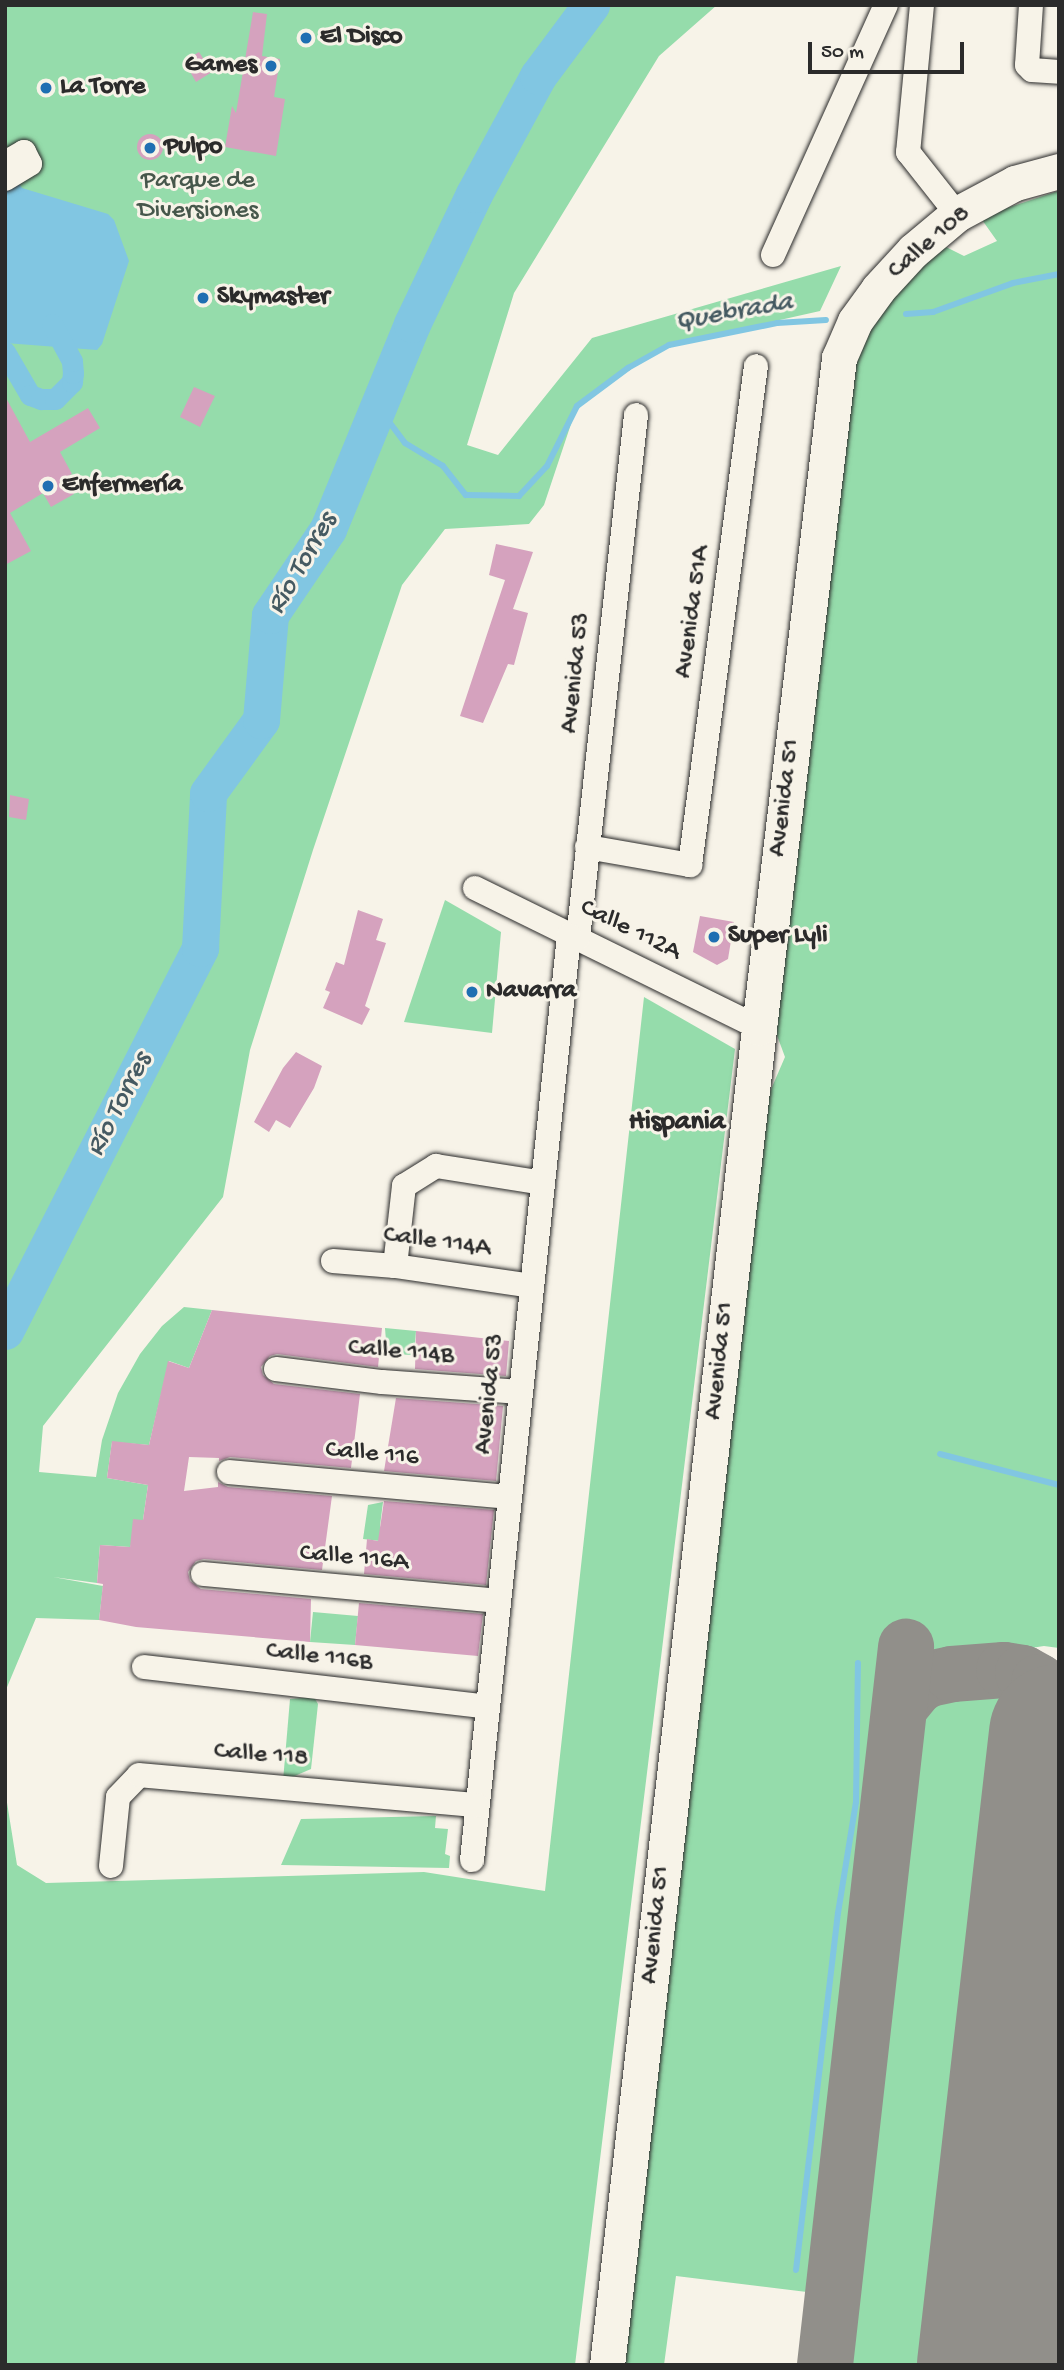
<!DOCTYPE html>
<html>
<head>
<meta charset="utf-8">
<style>
  body { margin:0 }
  #map { position:relative; width:1064px; height:2370px; overflow:hidden; background:#f7f3e8; font-family:"Gochi Hand",sans-serif }
  div>[style] { position:absolute }
  .green>* { inset:0; background:#95dcab }
  .water>* { inset:0; background:#81c6e2 }
  .stream>* { height:6px; margin:-3px; padding:0 3px; transform-origin:3px; border-radius:3px; background:#81c6e2 }
  .canal>* { height:21px; margin:-10.5px; padding:0 10.5px; transform-origin:10.5px; border-radius:10.5px; background:#81c6e2 }
  .river>* { height:37px; margin:-18.5px; padding:0 18.5px; transform-origin:18.5px; border-radius:18.5px; background:#81c6e2 }
  .taxiway>* { height:56px; margin:-28px; padding:0 28px; transform-origin:28px; border-radius:28px; background:#918f8a }
  .runway>* { height:140px; margin:-70px; padding:0 70px; transform-origin:70px; border-radius:70px; background:#918f8a }
  .building>* { inset:0; background:#d5a2be }
  .round { border-radius:50% }
  .roads { filter:drop-shadow(0 0 2px #2b2b2b) drop-shadow(0 0 2px #2b2b2b) }
  .street>* { height:24px; margin:-12px; padding:0 12px; transform-origin:12px; border-radius:12px; background:#f7f3e8 }
  .secondary>* { height:35px; margin:-17.5px; padding:0 17.5px; transform-origin:17.5px; border-radius:17.5px; background:#f7f3e8 }
  .dots>* { width:19px; height:19px; translate:-50% -50%; box-sizing:border-box; border:4px solid #f7f3e8; border-radius:50% }
  span { translate:-50% -50%; white-space:nowrap; text-align:center; line-height:1.15; -webkit-text-stroke:6px #f7f3e8; paint-order:stroke }
  .poi-label { font-size:26px; color:#2b2b2b; font-weight:700 }
  .left { translate:0 -50%; text-align:left }
  .right { translate:-100% -50%; text-align:right }
  .park-label { font-size:26px; color:#46574b }
  .street-label { font-size:26px; color:#2b2b2b }
  .water-label { font-size:28px; color:#455a62; font-style:italic }
  .neighbourhood-label { font-size:28px; color:#2b2b2b; font-weight:700 }
  .frame { position:absolute; inset:0; border:7px solid #2b2b2b; pointer-events:none }
  .scale { position:absolute; left:808px; top:42px; width:156px; height:32px; box-sizing:border-box; border:4px solid #2b2b2b; border-top:0; padding-left:9px; font-size:21px; line-height:24px; white-space:nowrap; color:#2b2b2b; -webkit-text-stroke:5px #f7f3e8; paint-order:stroke }
</style>
</head>
<body>
<div id="map">
  <div class="green">
    <div style="clip-path:polygon(5px 5px,717px 5px,659px 56px,514px 293px,467px 445px,498px 455px,592px 338px,841px 266px,820px 311px,669px 345px,628px 368px,577px 406px,544px 505px,529px 524px,445px 529px,402px 585px,313px 850px,250px 1050px,223px 1197px,43px 1426px,39px 1472px,96px 1477px,102px 1440px,118px 1393px,140px 1354px,162px 1326px,184px 1307px,212px 1310px,189px 1368px,169px 1361px,149px 1445px,112px 1442px,107px 1478px,148px 1485px,143px 1520px,130px 1547px,100px 1545px,97px 1583px,53px 1577px,103px 1586px,99px 1620px,36px 1618px,5px 1692px)"></div>
    <div style="clip-path:polygon(1058px 191px,1059px 1648px,1044px 1646px,922px 1665px,927px 1641px,892px 1637px,815px 2293px,676px 2276px,664px 2365px,625px 2365px,762px 1125px,769px 1094px,785px 1057px,775px 1030px,838px 435px,861px 336px,940px 244px,964px 256px,997px 241px,980px 217px)"></div>
    <div style="clip-path:polygon(445px 900px,501px 932px,492px 1033px,404px 1022px)"></div>
    <div style="clip-path:polygon(644px 997px,735px 1049px,575px 2365px,5px 2365px,5px 1790px,17px 1865px,46px 1883px,424px 1872px,545px 1891px)"></div>
    <div style="clip-path:polygon(385px 1328px,416px 1331px,414px 1355px,387px 1354px)"></div>
    <div style="clip-path:polygon(383px 1502px,380px 1526px,388px 1542px,363px 1539px,368px 1505px)"></div>
    <div style="clip-path:polygon(313px 1612px,358px 1616px,355px 1645px,310px 1642px)"></div>
    <div style="clip-path:polygon(1000px 1687px,1013px 1687px,1022px 1692px,944px 2365px,843px 2365px,917px 1727px,930px 1708px,946px 1694px)"></div>
    <div style="clip-path:polygon(314px 1697px,318px 1704px,311px 1769px,283px 1781px,290px 1699px)"></div>
    <div style="clip-path:polygon(436px 1816px,435px 1828px,448px 1829px,445px 1854px,450px 1856px,449px 1868px,281px 1865px,301px 1819px)"></div>
    <div style="clip-path:polygon(1059px 2148px,1059px 2365px,1034px 2365px)"></div>
  </div>
  <div class="water">
    <div style="clip-path:polygon(5px 172px,14px 176px,22px 188px,108px 214px,114px 220px,129px 261px,102px 344px,97px 350px,5px 343px)"></div>
  </div>
  <div class="stream">
    <div style="left:906px;top:314px;width:27px;rotate:-4deg"></div>
    <div style="left:933px;top:312px;width:85px;rotate:-19.9deg"></div>
    <div style="left:1013px;top:283px;width:47px;rotate:-11.1deg"></div>
    <div style="left:378px;top:407px;width:45px;rotate:53.1deg"></div>
    <div style="left:405px;top:443px;width:44px;rotate:31.2deg"></div>
    <div style="left:443px;top:466px;width:37px;rotate:52deg"></div>
    <div style="left:466px;top:495px;width:53px;rotate:1.1deg"></div>
    <div style="left:519px;top:496px;width:41px;rotate:-47deg"></div>
    <div style="left:547px;top:466px;width:67px;rotate:-63.4deg"></div>
    <div style="left:577px;top:406px;width:64px;rotate:-36.7deg"></div>
    <div style="left:628px;top:368px;width:47px;rotate:-29.3deg"></div>
    <div style="left:669px;top:345px;width:110px;rotate:-11.5deg"></div>
    <div style="left:777px;top:323px;width:49px;rotate:-3.5deg"></div>
    <div style="left:940px;top:1454px;width:123px;rotate:14.6deg"></div>
    <div style="left:796px;top:2270px;width:359px;rotate:-83.3deg"></div>
    <div style="left:838px;top:1913px;width:112px;rotate:-80.8deg"></div>
    <div style="left:856px;top:1802px;width:139px;rotate:-89.2deg"></div>
  </div>
  <div class="canal">
    <div style="left:5px;top:352px;width:50px;rotate:59.8deg"></div>
    <div style="left:30px;top:395px;width:12px;rotate:20deg"></div>
    <div style="left:41px;top:399px;width:14px"></div>
    <div style="left:55px;top:399px;width:24px;rotate:-45deg"></div>
    <div style="left:72px;top:382px;width:9px;rotate:-84deg"></div>
    <div style="left:73px;top:373px;width:12px;rotate:-95deg"></div>
    <div style="left:72px;top:361px;width:42px;rotate:-118.4deg"></div>
  </div>
  <div class="river">
    <div style="left:5px;top:1331px;width:430px;rotate:-63deg"></div>
    <div style="left:200px;top:948px;width:155px;rotate:-87deg"></div>
    <div style="left:208px;top:793px;width:90px;rotate:-54deg"></div>
    <div style="left:261px;top:720px;width:105px;rotate:-85.1deg"></div>
    <div style="left:270px;top:615px;width:104px;rotate:-56deg"></div>
    <div style="left:328px;top:529px;width:222px;rotate:-67.7deg"></div>
    <div style="left:412px;top:324px;width:144px;rotate:-64.5deg"></div>
    <div style="left:474px;top:194px;width:134px;rotate:-61.5deg"></div>
    <div style="left:538px;top:76px;width:89px;rotate:-53.3deg"></div>
  </div>
  <div class="taxiway">
    <div style="left:900px;top:1707px;width:26px;rotate:-51deg"></div>
    <div style="left:916px;top:1687px;width:15px;rotate:-32deg"></div>
    <div style="left:929px;top:1679px;width:24px;rotate:-12deg"></div>
    <div style="left:952px;top:1674px;width:52px;rotate:-4.4deg"></div>
    <div style="left:1004px;top:1670px;width:19px;rotate:9deg"></div>
    <div style="left:1023px;top:1673px;width:18px;rotate:29deg"></div>
    <div style="left:1039px;top:1682px;width:19px;rotate:54deg"></div>
    <div style="left:1050px;top:1697px;width:31px;rotate:73deg"></div>
    <div style="left:825px;top:2365px;width:723px;rotate:-83.56deg"></div>
  </div>
  <div class="runway">
    <div style="left:987px;top:2365px;width:635px;rotate:-83.49deg"></div>
  </div>
  <div class="building">
    <div style="clip-path:polygon(253px 12px,267px 14px,262px 56px,280px 59px,274px 97px,285px 99px,276px 156px,225px 147px,232px 106px,236px 113px)"></div>
    <div style="clip-path:polygon(199px 52px,212px 72px,196px 82px,184px 61px)"></div>
    <div class="round" style="left:137px;top:134px;width:26px;height:26px"></div>
    <div style="clip-path:polygon(194px 387px,215px 396px,200px 427px,180px 417px)"></div>
    <div style="clip-path:polygon(5px 396px,30px 442px,88px 408px,100px 428px,60px 452px,72px 474px,65px 478px,74px 494px,51px 507px,43px 493px,10px 513px,31px 551px,5px 565px)"></div>
    <div style="clip-path:polygon(496px 544px,533px 552px,513px 609px,528px 613px,514px 665px,508px 664px,483px 723px,460px 716px,505px 580px,489px 575px)"></div>
    <div style="clip-path:polygon(10px 795px,29px 799px,26px 820px,9px 817px)"></div>
    <div style="clip-path:polygon(358px 910px,383px 919px,376px 940px,386px 943px,365px 1006px,370px 1009px,362px 1025px,323px 1008px,330px 992px,325px 990px,336px 962px,344px 965px)"></div>
    <div style="clip-path:polygon(700px 916px,734px 922px,728px 959px,717px 965px,693px 952px)"></div>
    <div style="clip-path:polygon(296px 1052px,322px 1066px,314px 1088px,290px 1128px,276px 1120px,269px 1132px,254px 1122px,283px 1068px)"></div>
    <div style="clip-path:polygon(212px 1310px,382px 1328px,378px 1367px,277px 1354px,270px 1356px,261px 1367px,263px 1375px,274px 1384px,360px 1394px,351px 1468px,230px 1457px,219px 1461px,219px 1458px,189px 1457px,184px 1491px,218px 1487px,218px 1482px,228px 1487px,332px 1496px,322px 1570px,204px 1559px,196px 1561px,188px 1572px,190px 1581px,201px 1589px,311px 1599px,310px 1642px,136px 1627px,99px 1620px,103px 1584px,97px 1583px,100px 1545px,130px 1547px,133px 1519px,143px 1520px,148px 1485px,107px 1478px,112px 1441px,149px 1445px,168px 1361px,189px 1368px)"></div>
    <div style="clip-path:polygon(416px 1331px,509px 1341px,506px 1376px,415px 1369px)"></div>
    <div style="clip-path:polygon(396px 1398px,503px 1406px,496px 1481px,384px 1471px)"></div>
    <div style="clip-path:polygon(384px 1501px,494px 1510px,486px 1585px,364px 1574px,367px 1539px,378px 1541px)"></div>
    <div style="clip-path:polygon(359px 1603px,483px 1614px,478px 1656px,355px 1645px)"></div>
  </div>
  <div class="roads">
    <div class="street">
      <div style="left:922px;top:5px;width:148px;rotate:95.4deg"></div>
      <div style="left:908px;top:152px;width:79px;rotate:51.7deg"></div>
      <div style="left:1031px;top:5px;width:60px;rotate:93.8deg"></div>
      <div style="left:1027px;top:65px;width:7px;rotate:45deg"></div>
      <div style="left:1032px;top:70px;width:27px;rotate:4deg"></div>
      <div style="left:5px;top:163px;width:22px;rotate:-30deg"></div>
      <div style="left:24px;top:152px;width:13px;rotate:63deg"></div>
      <div style="left:30px;top:164px;width:29px;rotate:149deg"></div>
      <div style="left:773px;top:255px;width:274px;rotate:-65.7deg"></div>
      <div style="left:587px;top:847px;width:105px;rotate:9.9deg"></div>
      <div style="left:690px;top:865px;width:503px;rotate:-82.47deg"></div>
      <div style="left:475px;top:888px;width:317px;rotate:26.2deg"></div>
      <div style="left:578px;top:938px;width:526px;rotate:-83.67deg"></div>
      <div style="left:333px;top:1261px;width:62px;rotate:4.6deg"></div>
      <div style="left:395px;top:1266px;width:138px;rotate:8.3deg"></div>
      <div style="left:395px;top:1266px;width:81px;rotate:-83.6deg"></div>
      <div style="left:404px;top:1186px;width:38px;rotate:-32deg"></div>
      <div style="left:436px;top:1166px;width:108px;rotate:9deg"></div>
      <div style="left:276px;top:1369px;width:107px;rotate:7deg"></div>
      <div style="left:382px;top:1382px;width:139px;rotate:4.1deg"></div>
      <div style="left:229px;top:1472px;width:282px;rotate:5.1deg"></div>
      <div style="left:203px;top:1574px;width:297px;rotate:5.2deg"></div>
      <div style="left:144px;top:1667px;width:346px;rotate:6.6deg"></div>
      <div style="left:472px;top:1860px;width:930px;rotate:-84.01deg"></div>
      <div style="left:111px;top:1866px;width:69px;rotate:-84.2deg"></div>
      <div style="left:118px;top:1797px;width:30px;rotate:-46deg"></div>
      <div style="left:139px;top:1775px;width:339px;rotate:5.1deg"></div>
    </div>
    <div class="secondary">
      <div style="left:607px;top:2365px;width:1346px;rotate:-83.51deg"></div>
      <div style="left:759px;top:1028px;width:675px;rotate:-83.19deg"></div>
      <div style="left:839px;top:358px;width:40px;rotate:-66.6deg"></div>
      <div style="left:855px;top:321px;width:39px;rotate:-54deg"></div>
      <div style="left:878px;top:289px;width:52px;rotate:-47.4deg"></div>
      <div style="left:913px;top:251px;width:57px;rotate:-40.1deg"></div>
      <div style="left:957px;top:214px;width:66px;rotate:-28.1deg"></div>
      <div style="left:1015px;top:183px;width:46px;rotate:-15.3deg"></div>
    </div>
  </div>
  <div class="dots">
    <div style="left:306px;top:38px;background:#1f6fb2"></div>
    <div style="left:271px;top:66px;background:#1f6fb2"></div>
    <div style="left:46px;top:88px;background:#1f6fb2"></div>
    <div style="left:150px;top:148px;background:#1f6fb2"></div>
    <div style="left:203px;top:298px;background:#1f6fb2"></div>
    <div style="left:48px;top:486px;background:#1f6fb2"></div>
    <div style="left:714px;top:937px;background:#1f6fb2"></div>
    <div style="left:472px;top:992px;background:#1f6fb2"></div>
  </div>
  <div class="poi-label">
    <span class="left" style="left:320px;top:38px">El Disco</span>
    <span class="right" style="left:257px;top:66px">Games</span>
    <span class="left" style="left:60px;top:88px">La Torre</span>
    <span class="left" style="left:164px;top:148px">Pulpo</span>
    <span class="left" style="left:217px;top:298px">Skymaster</span>
    <span class="left" style="left:62px;top:486px">Enfermería</span>
    <span class="left" style="left:728px;top:937px">Super Lyli</span>
    <span class="left" style="left:486px;top:992px">Navarra</span>
  </div>
  <div class="park-label">
    <span style="left:198px;top:197px">Parque de<br>Diversiones</span>
  </div>
  <div class="street-label">
    <span style="left:930px;top:243px;rotate:-40deg">Calle 108</span>
    <span style="left:694px;top:612px;rotate:-82deg">Avenida 51A</span>
    <span style="left:577px;top:673px;rotate:-84deg">Avenida 53</span>
    <span style="left:786px;top:798px;rotate:-83deg">Avenida 51</span>
    <span style="left:630px;top:931px;rotate:26deg">Calle 112A</span>
    <span style="left:437px;top:1243px;rotate:8deg">Calle 114A</span>
    <span style="left:401px;top:1353px;rotate:5deg">Calle 114B</span>
    <span style="left:721px;top:1361px;rotate:-84deg">Avenida 51</span>
    <span style="left:491px;top:1394px;rotate:-84deg">Avenida 53</span>
    <span style="left:372px;top:1455px;rotate:5deg">Calle 116</span>
    <span style="left:354px;top:1559px;rotate:5deg">Calle 116A</span>
    <span style="left:319px;top:1658px;rotate:7deg">Calle 116B</span>
    <span style="left:261px;top:1756px;rotate:5deg">Calle 118</span>
    <span style="left:657px;top:1925px;rotate:-84deg">Avenida 51</span>
  </div>
  <div class="water-label">
    <span style="left:734px;top:313px;rotate:-10deg">Quebrada</span>
    <span style="left:303px;top:564px;rotate:-60deg">Río Torres</span>
    <span style="left:120px;top:1105px;rotate:-63deg">Río Torres</span>
  </div>
  <div class="neighbourhood-label">
    <span style="left:677px;top:1123px">Hispania</span>
  </div>
  <div class="frame"></div>
  <div class="scale">50 m</div>
</div>
</body>
</html>
